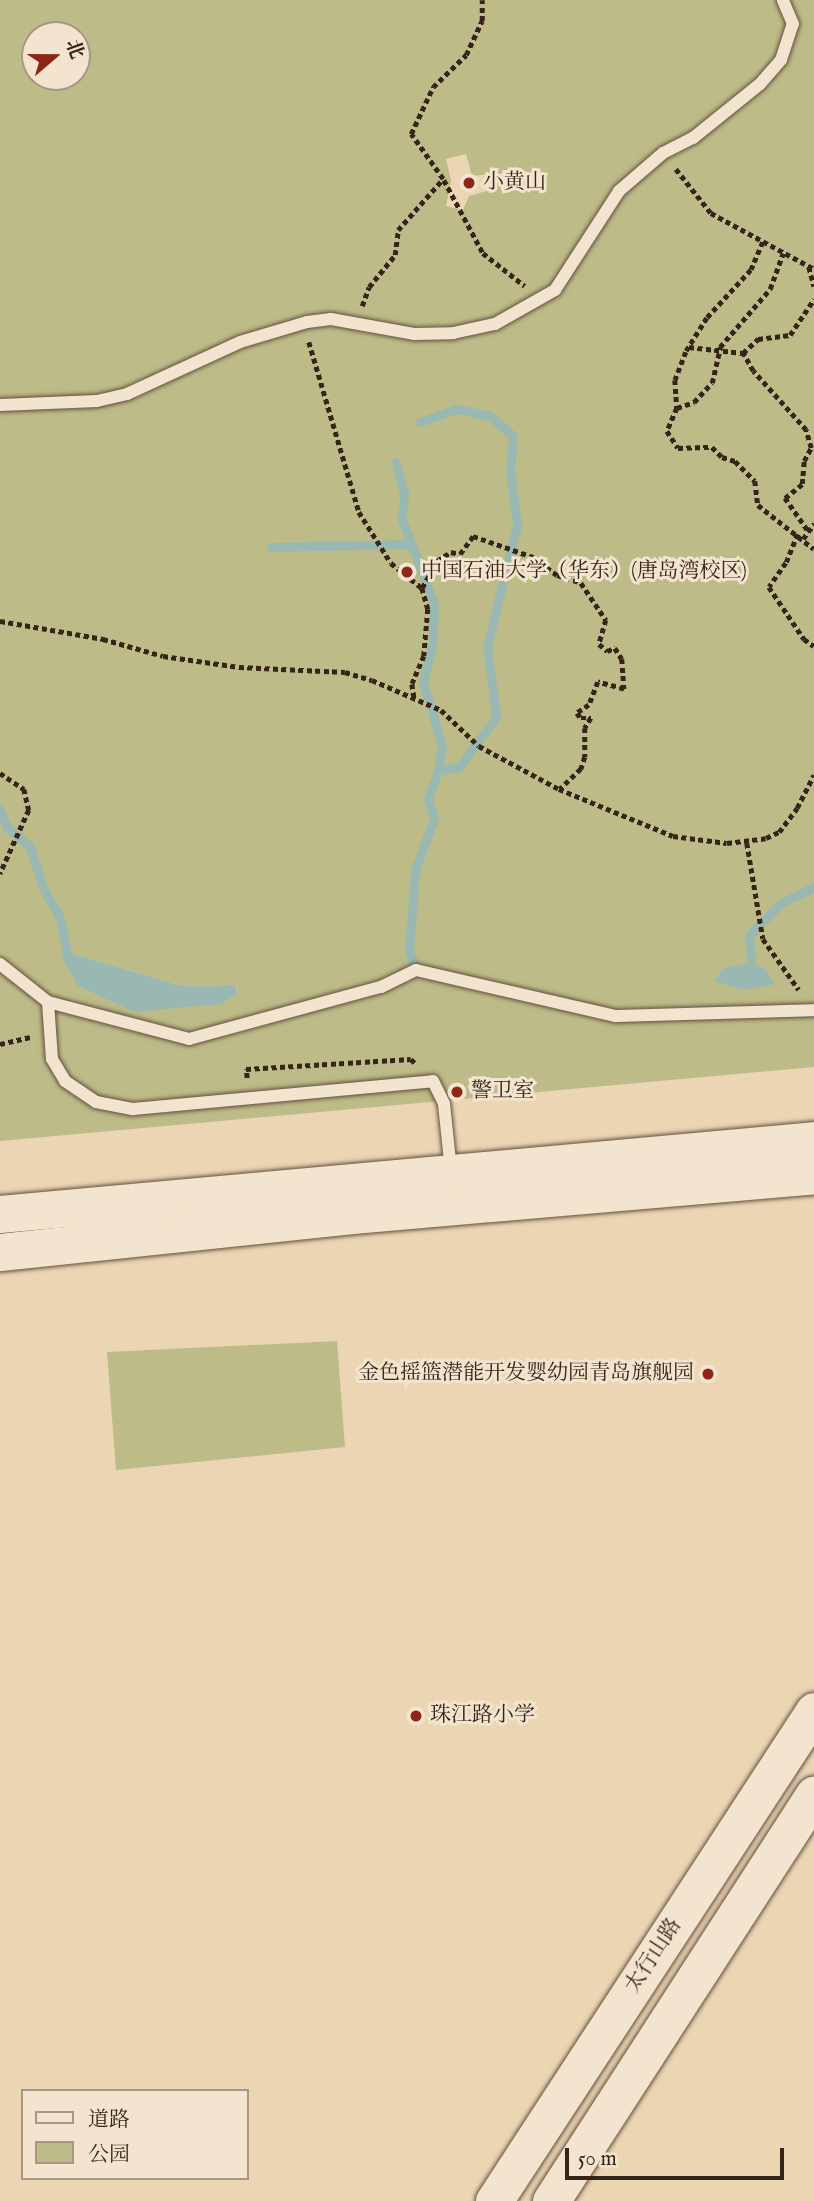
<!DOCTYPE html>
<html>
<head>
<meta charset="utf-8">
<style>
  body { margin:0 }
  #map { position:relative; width:814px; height:2201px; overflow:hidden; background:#ebd5b3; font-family:"IM FELL English","Noto Serif SC",serif }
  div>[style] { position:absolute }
  .green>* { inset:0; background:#bdbc88 }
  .water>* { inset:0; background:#99b8b1 }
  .stream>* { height:9px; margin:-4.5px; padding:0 4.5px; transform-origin:4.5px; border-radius:4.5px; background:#99b8b1 }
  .path>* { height:4.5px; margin-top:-2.25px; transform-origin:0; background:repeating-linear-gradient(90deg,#372418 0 5px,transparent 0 8.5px) }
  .roads { filter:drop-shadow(0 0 2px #64503f) drop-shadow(0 0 2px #64503f) }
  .lane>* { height:12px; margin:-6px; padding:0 6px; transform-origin:6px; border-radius:6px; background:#f2e4ce }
  .secondary>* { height:37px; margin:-18.5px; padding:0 18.5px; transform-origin:18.5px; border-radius:18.5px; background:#f2e4ce }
  .dots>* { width:19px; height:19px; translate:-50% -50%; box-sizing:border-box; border:4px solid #f2e4ce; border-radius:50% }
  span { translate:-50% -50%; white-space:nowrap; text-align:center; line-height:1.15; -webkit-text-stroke:6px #f2e4ce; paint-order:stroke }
  .poi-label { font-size:21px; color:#372418 }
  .left { translate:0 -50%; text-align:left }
  .right { translate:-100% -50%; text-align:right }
  .street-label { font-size:21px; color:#372418 }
  .legend { position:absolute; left:21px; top:2089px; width:228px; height:91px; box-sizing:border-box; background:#f2e4ce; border:2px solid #a79785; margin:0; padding:9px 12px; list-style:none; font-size:21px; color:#372418 }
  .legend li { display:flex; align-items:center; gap:14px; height:35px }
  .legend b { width:35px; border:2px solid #a79785 }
  .north { position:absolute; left:21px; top:21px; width:70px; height:70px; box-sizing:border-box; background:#f2e4ce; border:2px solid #a79785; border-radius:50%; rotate:70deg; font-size:19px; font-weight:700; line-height:28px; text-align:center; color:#372418 }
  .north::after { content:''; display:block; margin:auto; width:24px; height:32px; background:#8f2418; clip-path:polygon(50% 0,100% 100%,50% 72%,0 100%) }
  .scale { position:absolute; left:565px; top:2148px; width:219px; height:32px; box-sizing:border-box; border:4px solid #372418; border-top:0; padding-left:9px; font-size:21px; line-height:24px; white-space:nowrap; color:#372418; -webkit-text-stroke:5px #f2e4ce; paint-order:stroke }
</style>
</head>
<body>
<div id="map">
  <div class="green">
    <div style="clip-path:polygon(evenodd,0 0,814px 0,814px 1067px,0 1141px,0 0,35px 35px,77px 35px,77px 77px,35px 77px,35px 35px,0 0,466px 154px,472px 176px,491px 174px,494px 189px,469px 196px,463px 210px,446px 206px,451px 181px,446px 159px,466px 154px,0 0,74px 954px,182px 986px,235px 985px,238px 992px,135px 1012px,74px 954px)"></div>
    <div style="clip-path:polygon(337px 1341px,345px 1447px,116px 1470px,107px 1352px)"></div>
  </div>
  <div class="water">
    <div style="clip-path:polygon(74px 954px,182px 986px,235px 985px,238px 993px,221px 1004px,135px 1012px,78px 986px,61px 955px)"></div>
    <div style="clip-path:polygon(751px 962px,766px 969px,775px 984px,745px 990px,715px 982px,722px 969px)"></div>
  </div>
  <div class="stream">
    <div style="left:396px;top:462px;width:34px;rotate:76deg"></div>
    <div style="left:404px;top:495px;width:24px;rotate:95deg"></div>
    <div style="left:402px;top:519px;width:91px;rotate:69.4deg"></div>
    <div style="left:434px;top:604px;width:38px;rotate:92deg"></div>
    <div style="left:433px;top:642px;width:41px;rotate:104deg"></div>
    <div style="left:423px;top:682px;width:67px;rotate:73.5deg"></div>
    <div style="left:442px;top:746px;width:25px;rotate:99deg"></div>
    <div style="left:271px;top:547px;width:139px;rotate:-1.2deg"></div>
    <div style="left:0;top:810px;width:17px;rotate:69deg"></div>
    <div style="left:6px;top:826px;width:32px;rotate:41deg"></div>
    <div style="left:30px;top:847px;width:45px;rotate:72deg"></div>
    <div style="left:44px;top:890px;width:30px;rotate:60deg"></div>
    <div style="left:59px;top:916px;width:39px;rotate:77deg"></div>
    <div style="left:751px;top:962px;width:27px;rotate:-94deg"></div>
    <div style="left:749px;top:935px;width:45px;rotate:-45deg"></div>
    <div style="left:781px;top:903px;width:37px;rotate:-26deg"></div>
    <div style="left:416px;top:970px;width:20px;rotate:-110deg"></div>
    <div style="left:409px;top:951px;width:81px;rotate:-85.8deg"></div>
    <div style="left:415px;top:870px;width:54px;rotate:-69.6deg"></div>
    <div style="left:434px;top:819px;width:22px;rotate:-106deg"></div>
    <div style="left:428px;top:798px;width:29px;rotate:-70deg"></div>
    <div style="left:438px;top:771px;width:21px;rotate:-11deg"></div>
    <div style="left:459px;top:767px;width:62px;rotate:-53.5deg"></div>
    <div style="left:496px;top:717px;width:71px;rotate:-97.3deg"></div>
    <div style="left:487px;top:647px;width:126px;rotate:-76.2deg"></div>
    <div style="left:517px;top:525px;width:53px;rotate:-97.5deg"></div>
    <div style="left:510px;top:472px;width:36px;rotate:-85deg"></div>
    <div style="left:513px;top:436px;width:30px;rotate:-139deg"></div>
    <div style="left:490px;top:416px;width:34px;rotate:-168deg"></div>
    <div style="left:457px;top:409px;width:39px;rotate:161deg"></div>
  </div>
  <div class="path">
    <div style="left:676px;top:169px;width:56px;rotate:51.5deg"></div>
    <div style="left:711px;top:213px;width:117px;rotate:28.5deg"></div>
    <div style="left:444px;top:180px;width:83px;rotate:61.9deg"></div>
    <div style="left:483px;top:253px;width:53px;rotate:38.2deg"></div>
    <div style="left:763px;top:242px;width:30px;rotate:113deg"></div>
    <div style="left:751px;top:270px;width:65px;rotate:132.5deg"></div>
    <div style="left:707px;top:318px;width:40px;rotate:122deg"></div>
    <div style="left:686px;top:352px;width:30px;rotate:111deg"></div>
    <div style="left:675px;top:380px;width:28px;rotate:86deg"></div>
    <div style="left:677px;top:408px;width:25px;rotate:113deg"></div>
    <div style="left:667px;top:431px;width:20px;rotate:57deg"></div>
    <div style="left:678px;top:448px;width:34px;rotate:-2deg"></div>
    <div style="left:712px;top:447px;width:14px;rotate:45deg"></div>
    <div style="left:722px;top:457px;width:14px;rotate:17deg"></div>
    <div style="left:735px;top:461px;width:28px;rotate:45deg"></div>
    <div style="left:755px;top:481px;width:24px;rotate:83deg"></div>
    <div style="left:758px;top:505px;width:71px;rotate:38.2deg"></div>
    <div style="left:809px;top:267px;width:20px;rotate:75deg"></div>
    <div style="left:362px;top:306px;width:20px;rotate:-70deg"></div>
    <div style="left:369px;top:287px;width:41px;rotate:-50.9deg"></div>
    <div style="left:395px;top:255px;width:25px;rotate:-83deg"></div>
    <div style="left:398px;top:230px;width:68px;rotate:-48.6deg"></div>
    <div style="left:443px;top:179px;width:55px;rotate:-125.4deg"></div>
    <div style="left:411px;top:134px;width:52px;rotate:-64.9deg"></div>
    <div style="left:433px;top:87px;width:46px;rotate:-44.1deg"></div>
    <div style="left:466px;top:55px;width:38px;rotate:-65deg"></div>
    <div style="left:482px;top:21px;width:21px;rotate:-90deg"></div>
    <div style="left:309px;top:342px;width:177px;rotate:73.6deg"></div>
    <div style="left:359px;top:512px;width:60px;rotate:57.9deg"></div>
    <div style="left:391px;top:563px;width:40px;rotate:39deg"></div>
    <div style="left:422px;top:588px;width:22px;rotate:74deg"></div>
    <div style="left:428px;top:609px;width:47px;rotate:94.9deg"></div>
    <div style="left:424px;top:656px;width:30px;rotate:113deg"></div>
    <div style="left:412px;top:684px;width:13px;rotate:81deg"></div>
    <div style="left:689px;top:347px;width:54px;rotate:6.3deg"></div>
    <div style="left:677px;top:408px;width:18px;rotate:-19deg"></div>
    <div style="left:694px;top:402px;width:26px;rotate:-47deg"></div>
    <div style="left:712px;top:383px;width:37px;rotate:-77deg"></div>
    <div style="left:720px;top:347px;width:77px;rotate:-49.2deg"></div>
    <div style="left:770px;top:289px;width:38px;rotate:-70deg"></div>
    <div style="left:807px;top:530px;width:39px;rotate:-125deg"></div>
    <div style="left:785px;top:498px;width:22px;rotate:-39deg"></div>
    <div style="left:802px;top:484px;width:23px;rotate:-85deg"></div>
    <div style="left:804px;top:461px;width:15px;rotate:-62deg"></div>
    <div style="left:811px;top:448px;width:19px;rotate:-106deg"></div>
    <div style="left:806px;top:430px;width:79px;rotate:-131.9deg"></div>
    <div style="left:753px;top:371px;width:21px;rotate:-119deg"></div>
    <div style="left:743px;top:353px;width:21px;rotate:-43deg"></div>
    <div style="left:758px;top:339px;width:32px;rotate:-7deg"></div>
    <div style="left:790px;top:335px;width:43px;rotate:-56.3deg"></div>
    <div style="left:798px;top:534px;width:31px;rotate:112deg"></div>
    <div style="left:786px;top:563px;width:29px;rotate:125deg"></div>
    <div style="left:769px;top:587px;width:63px;rotate:56.1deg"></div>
    <div style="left:804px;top:639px;width:12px;rotate:35deg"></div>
    <div style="left:803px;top:539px;width:19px;rotate:-54deg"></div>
    <div style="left:422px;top:588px;width:31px;rotate:-61deg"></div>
    <div style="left:437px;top:561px;width:17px;rotate:-33deg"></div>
    <div style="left:451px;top:552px;width:9px;rotate:13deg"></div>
    <div style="left:460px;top:554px;width:22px;rotate:-54deg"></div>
    <div style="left:473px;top:536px;width:64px;rotate:19.3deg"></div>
    <div style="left:533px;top:557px;width:30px;rotate:37deg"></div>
    <div style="left:557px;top:575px;width:25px;rotate:18deg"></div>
    <div style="left:581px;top:583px;width:45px;rotate:56deg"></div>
    <div style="left:606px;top:620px;width:25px;rotate:106deg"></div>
    <div style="left:599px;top:644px;width:11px;rotate:41deg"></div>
    <div style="left:607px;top:651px;width:9px;rotate:-21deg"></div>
    <div style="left:615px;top:648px;width:13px;rotate:58deg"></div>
    <div style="left:622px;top:659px;width:30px;rotate:86deg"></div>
    <div style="left:624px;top:689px;width:27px;rotate:-165deg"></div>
    <div style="left:598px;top:682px;width:25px;rotate:111deg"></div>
    <div style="left:589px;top:705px;width:14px;rotate:146deg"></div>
    <div style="left:577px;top:713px;width:6px;rotate:51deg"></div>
    <div style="left:581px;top:718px;width:10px"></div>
    <div style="left:591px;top:718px;width:12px;rotate:121deg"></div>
    <div style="left:585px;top:728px;width:29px;rotate:90deg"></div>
    <div style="left:585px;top:757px;width:13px;rotate:108deg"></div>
    <div style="left:581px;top:769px;width:29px;rotate:136deg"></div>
    <div style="left:0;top:621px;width:105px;rotate:9.9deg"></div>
    <div style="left:103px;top:639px;width:62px;rotate:15.8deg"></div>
    <div style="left:163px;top:656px;width:77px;rotate:8.2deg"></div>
    <div style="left:239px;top:667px;width:106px;rotate:2.7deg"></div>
    <div style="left:345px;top:672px;width:28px;rotate:17deg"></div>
    <div style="left:372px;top:680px;width:75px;rotate:23.5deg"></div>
    <div style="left:441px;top:710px;width:52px;rotate:43.5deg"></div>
    <div style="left:479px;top:746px;width:91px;rotate:28.3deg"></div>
    <div style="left:559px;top:789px;width:123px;rotate:22.4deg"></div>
    <div style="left:673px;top:836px;width:54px;rotate:7.4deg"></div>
    <div style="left:727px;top:843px;width:39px;rotate:-7deg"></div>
    <div style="left:766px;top:838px;width:14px;rotate:-25deg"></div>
    <div style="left:779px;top:832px;width:30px;rotate:-53deg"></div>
    <div style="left:797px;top:808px;width:37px;rotate:-63deg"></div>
    <div style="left:0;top:773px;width:29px;rotate:34deg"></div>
    <div style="left:24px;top:789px;width:22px;rotate:77deg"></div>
    <div style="left:29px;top:810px;width:70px;rotate:114.4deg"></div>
    <div style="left:747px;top:843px;width:97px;rotate:80.5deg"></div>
    <div style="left:763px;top:939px;width:62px;rotate:54.8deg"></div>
    <div style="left:0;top:1044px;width:31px;rotate:-13deg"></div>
    <div style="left:247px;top:1078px;width:9px;rotate:-96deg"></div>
    <div style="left:246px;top:1069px;width:165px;rotate:-3.5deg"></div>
    <div style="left:411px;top:1059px;width:6px;rotate:45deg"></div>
  </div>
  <div class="roads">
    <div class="lane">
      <div style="left:0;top:405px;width:97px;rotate:-2.4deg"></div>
      <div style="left:97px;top:401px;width:31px;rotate:-13deg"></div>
      <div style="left:127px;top:394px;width:124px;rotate:-24.7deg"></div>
      <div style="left:240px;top:342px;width:70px;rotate:-16.6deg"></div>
      <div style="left:307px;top:322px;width:24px;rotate:-7deg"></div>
      <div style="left:331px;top:319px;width:84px;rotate:10.2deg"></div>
      <div style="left:414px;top:334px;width:39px;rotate:-1deg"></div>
      <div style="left:453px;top:333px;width:43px;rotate:-12.1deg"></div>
      <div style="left:495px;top:324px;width:69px;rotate:-29.5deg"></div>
      <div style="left:555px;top:290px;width:118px;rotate:-57.1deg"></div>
      <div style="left:619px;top:191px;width:58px;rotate:-40.8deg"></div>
      <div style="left:663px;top:153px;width:34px;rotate:-27deg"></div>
      <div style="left:693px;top:138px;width:86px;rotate:-38.9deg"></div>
      <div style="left:760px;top:84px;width:32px;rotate:-49deg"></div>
      <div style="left:781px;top:60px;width:38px;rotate:-72deg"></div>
      <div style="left:793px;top:24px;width:26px;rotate:-113deg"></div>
      <div style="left:0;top:964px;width:61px;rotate:38.4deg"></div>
      <div style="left:48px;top:1002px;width:146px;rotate:14.7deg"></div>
      <div style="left:189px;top:1039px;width:199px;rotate:-15.2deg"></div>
      <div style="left:381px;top:987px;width:39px;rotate:-26deg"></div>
      <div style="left:416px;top:970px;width:204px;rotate:13deg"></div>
      <div style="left:615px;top:1016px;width:199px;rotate:-1.7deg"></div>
      <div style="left:48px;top:1002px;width:57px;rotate:86deg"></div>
      <div style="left:52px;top:1059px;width:26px;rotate:59deg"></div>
      <div style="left:65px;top:1081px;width:37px;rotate:34deg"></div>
      <div style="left:96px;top:1102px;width:38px;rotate:11deg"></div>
      <div style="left:133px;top:1109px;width:301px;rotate:-5.3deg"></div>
      <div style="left:433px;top:1081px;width:25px;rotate:64deg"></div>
      <div style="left:444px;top:1104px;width:67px;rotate:84deg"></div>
    </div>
    <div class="secondary">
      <div style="left:0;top:1214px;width:817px;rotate:-5.19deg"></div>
      <div style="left:0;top:1252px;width:354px;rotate:-6deg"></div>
      <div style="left:352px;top:1215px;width:464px;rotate:-4.9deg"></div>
      <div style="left:494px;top:2201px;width:585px;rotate:-56.85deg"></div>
      <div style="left:551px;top:2201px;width:484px;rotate:-57.1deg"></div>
    </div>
  </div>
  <div class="dots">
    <div style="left:469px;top:183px;background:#8f2418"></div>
    <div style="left:407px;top:572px;background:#8f2418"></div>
    <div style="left:457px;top:1092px;background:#8f2418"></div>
    <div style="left:708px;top:1374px;background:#8f2418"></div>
    <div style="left:416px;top:1716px;background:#8f2418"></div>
  </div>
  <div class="poi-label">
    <span class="left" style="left:483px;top:183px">小黄山</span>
    <span class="left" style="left:421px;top:572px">中国石油大学（华东）(唐岛湾校区)</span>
    <span class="left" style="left:471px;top:1092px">警卫室</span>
    <span class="right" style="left:694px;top:1374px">金色摇篮潜能开发婴幼园青岛旗舰园</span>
    <span class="left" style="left:430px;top:1716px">珠江路小学</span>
  </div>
  <div class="street-label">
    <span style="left:654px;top:1956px;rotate:-57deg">太行山路</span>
  </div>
  <ul class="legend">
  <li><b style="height:9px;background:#f2e4ce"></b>道路</li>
  <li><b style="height:19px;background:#bdbc88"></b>公园</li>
  </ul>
  <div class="north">北</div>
  <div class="scale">50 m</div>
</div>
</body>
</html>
